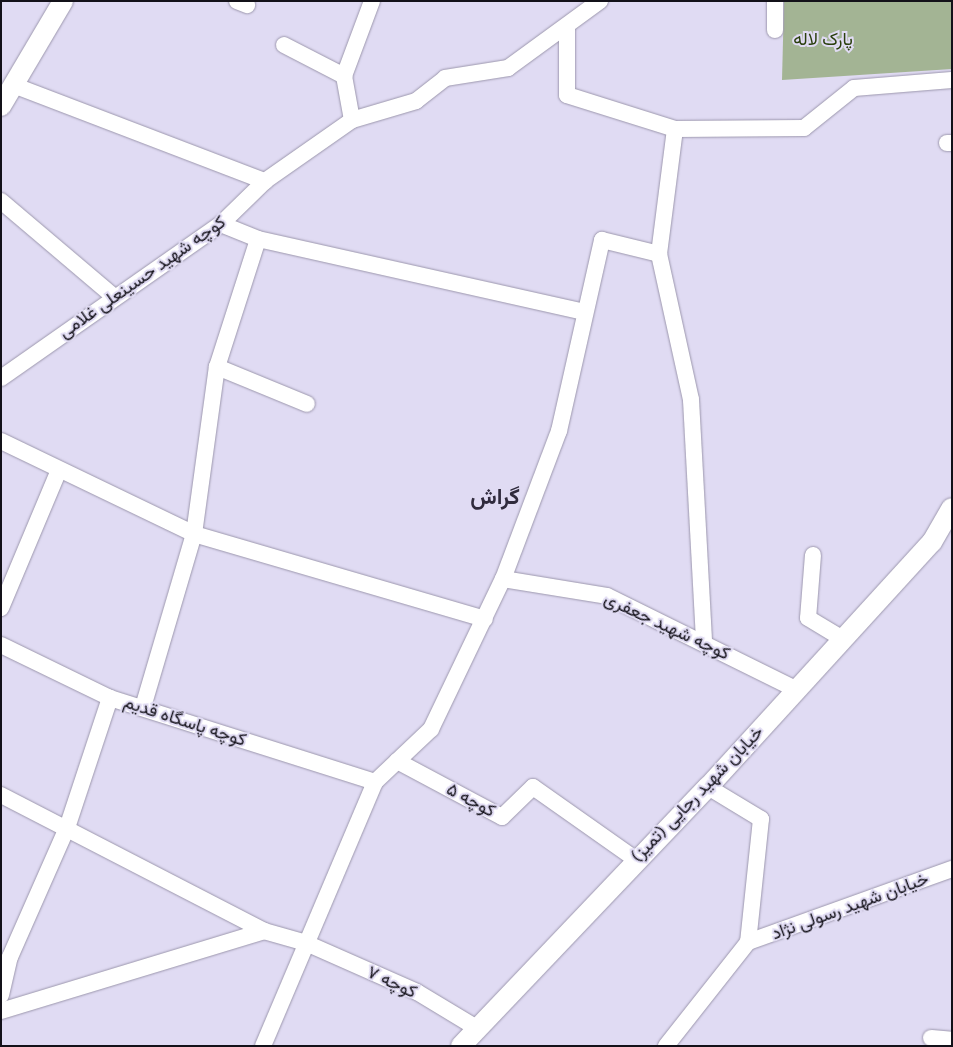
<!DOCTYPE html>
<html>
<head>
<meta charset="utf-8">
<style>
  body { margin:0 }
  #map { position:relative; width:953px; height:1047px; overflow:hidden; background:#e0dbf3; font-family:Karla,Vazirmatn,sans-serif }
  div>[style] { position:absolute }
  .green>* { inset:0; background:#a3b494 }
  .roads { filter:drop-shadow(0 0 1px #9c97ad) drop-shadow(0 0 1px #9c97ad) }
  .minor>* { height:16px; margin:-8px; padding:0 8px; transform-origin:8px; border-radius:8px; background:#fff }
  .tertiary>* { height:20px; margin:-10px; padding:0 10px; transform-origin:10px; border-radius:10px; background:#fff }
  span { translate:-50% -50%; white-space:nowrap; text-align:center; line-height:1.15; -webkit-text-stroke:4px #e0dbf3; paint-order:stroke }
  .park-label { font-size:18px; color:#2a3f0d }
  .street-label { font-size:18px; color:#131119 }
  .district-label { font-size:22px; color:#302b3d; font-weight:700 }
  .frame { position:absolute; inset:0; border:2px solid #131119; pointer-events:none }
</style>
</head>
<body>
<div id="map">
  <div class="green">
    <div style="clip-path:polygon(784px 1px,952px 1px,952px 69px,782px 80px)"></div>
  </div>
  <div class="roads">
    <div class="minor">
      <div style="left:237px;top:1px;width:11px;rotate:22deg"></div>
      <div style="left:567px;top:28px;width:67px;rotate:90deg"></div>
      <div style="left:567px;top:95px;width:113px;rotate:17.5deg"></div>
      <div style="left:675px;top:129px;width:129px;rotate:-0.4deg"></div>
      <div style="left:804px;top:128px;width:64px;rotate:-38.7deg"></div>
      <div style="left:854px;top:88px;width:98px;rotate:-4.7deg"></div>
      <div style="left:775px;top:30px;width:29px;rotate:-90deg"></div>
      <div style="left:284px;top:45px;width:68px;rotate:27.3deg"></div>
      <div style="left:13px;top:85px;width:270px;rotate:20.9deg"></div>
      <div style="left:352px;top:120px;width:45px;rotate:-100.3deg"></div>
      <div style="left:344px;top:76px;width:80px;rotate:-69.5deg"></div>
      <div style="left:675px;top:129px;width:126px;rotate:97.3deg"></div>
      <div style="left:659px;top:254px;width:149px;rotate:77.6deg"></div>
      <div style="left:691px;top:400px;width:241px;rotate:86.9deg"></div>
      <div style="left:947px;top:143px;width:5px"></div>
      <div style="left:1px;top:201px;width:148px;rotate:40.3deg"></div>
      <div style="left:258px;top:239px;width:335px;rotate:12.6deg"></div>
      <div style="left:217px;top:367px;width:97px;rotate:22.3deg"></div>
      <div style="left:1px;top:378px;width:269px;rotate:-35deg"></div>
      <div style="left:221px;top:224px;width:62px;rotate:-44.3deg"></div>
      <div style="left:265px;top:181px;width:106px;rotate:-35deg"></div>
      <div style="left:352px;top:120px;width:67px;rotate:-16.5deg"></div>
      <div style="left:416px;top:101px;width:37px;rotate:-38deg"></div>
      <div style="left:445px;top:78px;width:64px;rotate:-9deg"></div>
      <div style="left:508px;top:68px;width:114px;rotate:-36.1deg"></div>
      <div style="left:1px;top:441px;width:214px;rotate:25.7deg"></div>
      <div style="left:194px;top:534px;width:303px;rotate:16.3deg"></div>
      <div style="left:813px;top:555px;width:63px;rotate:94.5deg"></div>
      <div style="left:808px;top:618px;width:39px;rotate:31deg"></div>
      <div style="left:503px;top:579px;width:105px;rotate:9.3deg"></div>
      <div style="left:607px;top:596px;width:210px;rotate:26.3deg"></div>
      <div style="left:1px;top:608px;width:150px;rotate:-67.2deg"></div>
      <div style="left:1px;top:645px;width:121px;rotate:25.9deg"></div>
      <div style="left:110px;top:698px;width:278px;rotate:17.6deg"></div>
      <div style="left:143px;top:707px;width:180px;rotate:-73.6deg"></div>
      <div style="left:194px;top:534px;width:169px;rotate:-82.2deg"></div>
      <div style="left:217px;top:367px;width:134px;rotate:-72.2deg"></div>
      <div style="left:258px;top:239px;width:40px;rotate:-158deg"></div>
      <div style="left:397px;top:761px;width:119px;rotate:28.1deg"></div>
      <div style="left:502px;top:817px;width:43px;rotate:-44.1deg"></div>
      <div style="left:533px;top:787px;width:125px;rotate:35.2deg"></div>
      <div style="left:708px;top:787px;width:62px;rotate:31.1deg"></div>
      <div style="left:761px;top:819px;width:124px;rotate:96deg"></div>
      <div style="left:1px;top:795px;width:296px;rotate:27.3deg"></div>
      <div style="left:264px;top:931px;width:44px;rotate:15.9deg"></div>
      <div style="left:306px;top:943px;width:121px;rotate:23.8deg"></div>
      <div style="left:417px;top:992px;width:68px;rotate:31.1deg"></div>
      <div style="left:1px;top:995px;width:39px;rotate:-77deg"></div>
      <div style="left:10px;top:957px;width:141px;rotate:-66.2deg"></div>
      <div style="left:67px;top:828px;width:137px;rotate:-71.7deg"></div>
      <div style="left:1px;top:1011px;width:275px;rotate:-16.9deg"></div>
      <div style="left:931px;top:1038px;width:21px;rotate:5deg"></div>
      <div style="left:263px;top:1046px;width:287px;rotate:-67deg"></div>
      <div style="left:375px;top:782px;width:77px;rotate:-43.4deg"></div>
      <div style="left:431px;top:729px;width:166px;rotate:-64.4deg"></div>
      <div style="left:503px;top:579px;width:158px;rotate:-69.3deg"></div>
      <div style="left:559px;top:431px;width:196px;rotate:-77.3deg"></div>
      <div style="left:602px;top:240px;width:59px;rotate:13.8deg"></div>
      <div style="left:666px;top:1046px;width:132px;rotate:-51.7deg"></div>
      <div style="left:748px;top:942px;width:217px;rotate:-19.7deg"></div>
    </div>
    <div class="tertiary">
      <div style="left:1px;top:106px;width:122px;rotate:-59.4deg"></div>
      <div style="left:461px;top:1046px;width:358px;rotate:-46.4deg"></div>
      <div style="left:708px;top:787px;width:332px;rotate:-47.6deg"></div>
      <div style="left:932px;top:542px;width:39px;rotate:-60deg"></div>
    </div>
  </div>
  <div class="park-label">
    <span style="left:823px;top:39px">پارک لاله</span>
  </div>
  <div class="street-label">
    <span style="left:142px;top:277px;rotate:-35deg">کوچه شهید حسینعلی غلامی</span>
    <span style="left:667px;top:626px;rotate:25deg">کوچه شهید جعفری</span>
    <span style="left:185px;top:721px;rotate:18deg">کوچه پاسگاه قدیم</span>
    <span style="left:697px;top:794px;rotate:-46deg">خیابان شهید رجایی (تمیز)</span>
    <span style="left:471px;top:800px;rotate:28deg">کوچه ۵</span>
    <span style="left:850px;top:906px;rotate:-20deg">خیابان شهید رسولی نژاد</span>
    <span style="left:392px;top:982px;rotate:25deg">کوچه ۷</span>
  </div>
  <div class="district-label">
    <span style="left:495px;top:498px">گراش</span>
  </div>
  <div class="frame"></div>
</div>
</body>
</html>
